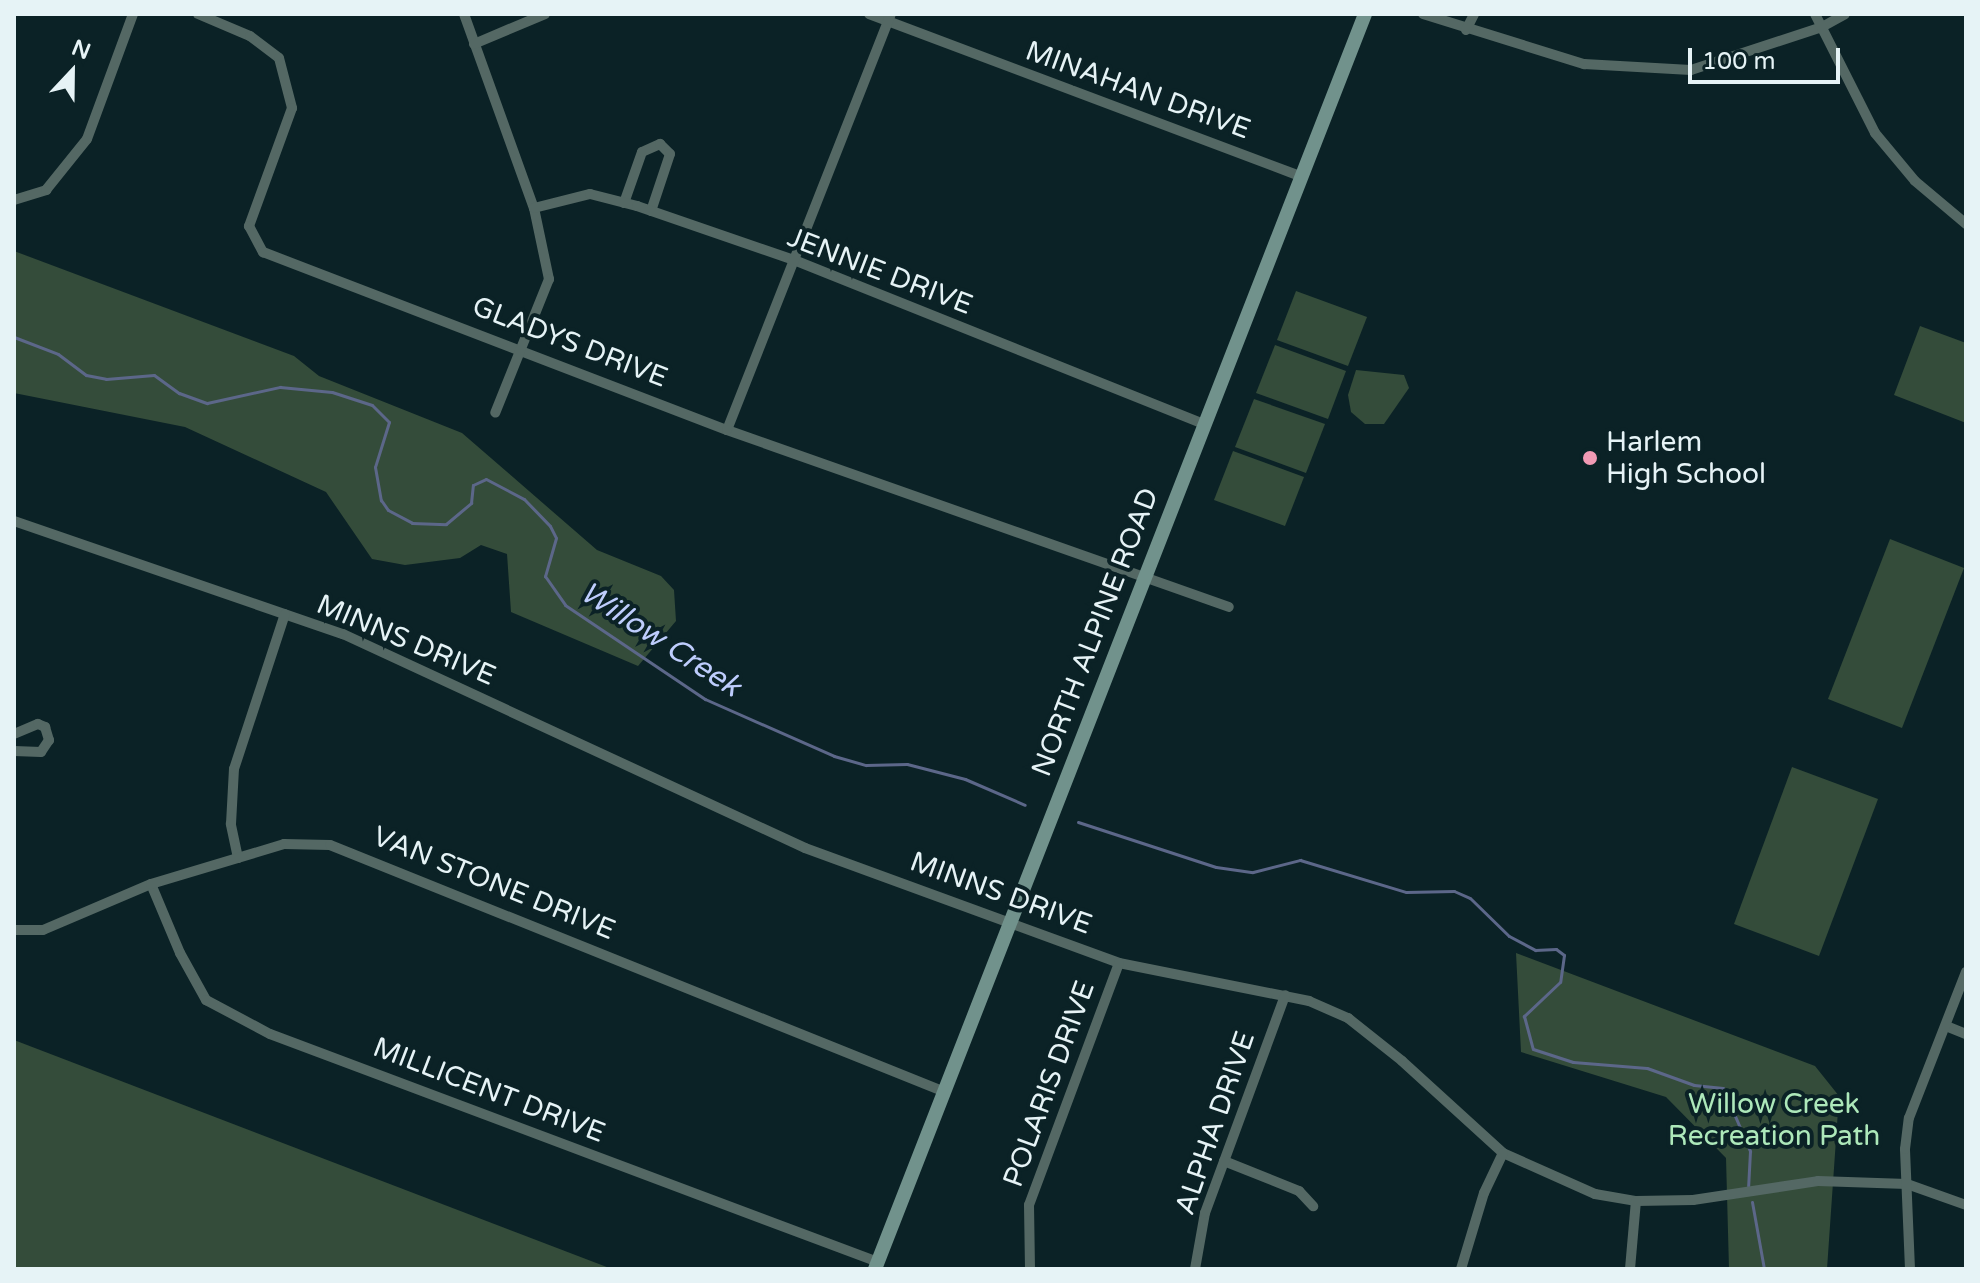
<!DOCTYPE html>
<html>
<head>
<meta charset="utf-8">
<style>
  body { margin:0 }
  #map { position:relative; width:1980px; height:1283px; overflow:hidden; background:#0b2226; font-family:"Varela Round",sans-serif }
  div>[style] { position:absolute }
  .green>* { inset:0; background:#344c3a }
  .stream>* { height:3px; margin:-1.5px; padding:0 1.5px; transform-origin:1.5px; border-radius:1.5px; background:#5c6789 }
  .street>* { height:10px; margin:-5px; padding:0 5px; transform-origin:5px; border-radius:5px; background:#546864 }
  .secondary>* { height:14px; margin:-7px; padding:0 7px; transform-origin:7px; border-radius:7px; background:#71928c }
  .dots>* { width:22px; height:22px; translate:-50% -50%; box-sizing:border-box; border:4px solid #0b2226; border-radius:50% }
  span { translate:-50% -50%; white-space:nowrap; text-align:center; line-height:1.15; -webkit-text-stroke:8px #0b2226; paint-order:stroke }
  .street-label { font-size:28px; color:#e6f3f6 }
  .poi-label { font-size:28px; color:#e6f3f6 }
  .left { translate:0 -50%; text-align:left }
  .park-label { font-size:28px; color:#ade8ba }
  .water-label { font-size:30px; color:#becdfd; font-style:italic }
  .frame { position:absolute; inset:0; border:16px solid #e6f3f6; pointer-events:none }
  .north { position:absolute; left:32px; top:32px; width:80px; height:80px; -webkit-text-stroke:6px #0b2226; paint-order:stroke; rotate:22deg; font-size:22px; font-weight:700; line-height:32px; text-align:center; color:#e6f3f6 }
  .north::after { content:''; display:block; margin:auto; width:28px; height:36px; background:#e6f3f6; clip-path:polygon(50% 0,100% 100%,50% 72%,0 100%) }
  .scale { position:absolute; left:1688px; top:48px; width:152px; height:36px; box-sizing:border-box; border:4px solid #e6f3f6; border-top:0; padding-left:10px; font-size:24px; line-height:28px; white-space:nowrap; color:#e6f3f6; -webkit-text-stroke:6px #0b2226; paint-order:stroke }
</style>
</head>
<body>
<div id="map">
  <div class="green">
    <div style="clip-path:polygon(14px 251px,294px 356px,319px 376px,462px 433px,597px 550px,661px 576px,674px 590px,676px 621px,638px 666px,511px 612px,507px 554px,481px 545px,460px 558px,405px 565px,372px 559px,326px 492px,185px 427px,14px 393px)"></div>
    <div style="clip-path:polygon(1296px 291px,1367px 317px,1348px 366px,1277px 340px)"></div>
    <div style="clip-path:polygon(1920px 326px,1966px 343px,1966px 423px,1894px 395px)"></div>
    <div style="clip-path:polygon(1275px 345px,1346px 371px,1328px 419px,1256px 393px)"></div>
    <div style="clip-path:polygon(1356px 370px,1404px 375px,1409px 388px,1384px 424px,1365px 424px,1351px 412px,1348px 395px)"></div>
    <div style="clip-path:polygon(1254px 399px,1325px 424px,1306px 473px,1235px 447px)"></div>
    <div style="clip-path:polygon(1233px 451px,1304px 477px,1285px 526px,1214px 500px)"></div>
    <div style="clip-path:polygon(1890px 539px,1964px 568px,1902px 728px,1828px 699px)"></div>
    <div style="clip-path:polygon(1792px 767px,1878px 799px,1819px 956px,1734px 924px)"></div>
    <div style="clip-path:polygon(1516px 953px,1815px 1066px,1839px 1096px,1827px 1269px,1729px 1269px,1726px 1158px,1666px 1097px,1521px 1052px)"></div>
    <div style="clip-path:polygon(14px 1040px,612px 1269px,14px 1269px)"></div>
  </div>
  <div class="stream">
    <div style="left:14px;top:337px;width:47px;rotate:21.1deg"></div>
    <div style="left:58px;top:354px;width:35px;rotate:37deg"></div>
    <div style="left:86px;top:375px;width:20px;rotate:11deg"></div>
    <div style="left:106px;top:379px;width:48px;rotate:-4.8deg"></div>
    <div style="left:154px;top:375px;width:31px;rotate:36deg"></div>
    <div style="left:179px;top:393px;width:30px;rotate:20deg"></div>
    <div style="left:207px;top:403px;width:75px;rotate:-12.4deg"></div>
    <div style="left:280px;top:387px;width:52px;rotate:5.5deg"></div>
    <div style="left:332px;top:392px;width:42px;rotate:18deg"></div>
    <div style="left:372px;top:405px;width:24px;rotate:45deg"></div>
    <div style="left:389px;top:422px;width:47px;rotate:107.3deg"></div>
    <div style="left:375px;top:467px;width:34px;rotate:80deg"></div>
    <div style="left:381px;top:500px;width:12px;rotate:55deg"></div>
    <div style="left:388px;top:510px;width:27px;rotate:28deg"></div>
    <div style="left:412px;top:523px;width:34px;rotate:2deg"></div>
    <div style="left:446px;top:524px;width:33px;rotate:-40deg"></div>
    <div style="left:471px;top:503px;width:18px;rotate:-84deg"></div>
    <div style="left:473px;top:485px;width:14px;rotate:-25deg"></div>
    <div style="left:486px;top:479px;width:43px;rotate:27.8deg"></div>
    <div style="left:524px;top:499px;width:37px;rotate:46deg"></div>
    <div style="left:550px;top:526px;width:13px;rotate:63deg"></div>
    <div style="left:556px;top:538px;width:40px;rotate:106deg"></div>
    <div style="left:545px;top:576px;width:35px;rotate:55deg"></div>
    <div style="left:565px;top:605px;width:169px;rotate:33.9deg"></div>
    <div style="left:705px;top:699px;width:141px;rotate:23.8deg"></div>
    <div style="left:834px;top:756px;width:33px;rotate:16deg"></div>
    <div style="left:866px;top:765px;width:41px;rotate:-1.4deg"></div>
    <div style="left:907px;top:764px;width:60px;rotate:14.5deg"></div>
    <div style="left:965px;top:779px;width:65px;rotate:23.4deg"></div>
    <div style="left:1078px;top:822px;width:145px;rotate:18.1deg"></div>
    <div style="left:1216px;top:867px;width:37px;rotate:8deg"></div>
    <div style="left:1253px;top:872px;width:49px;rotate:-14.3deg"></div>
    <div style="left:1300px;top:860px;width:111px;rotate:16.8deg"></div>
    <div style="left:1406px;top:892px;width:48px;rotate:-1.2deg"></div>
    <div style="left:1454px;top:891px;width:17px;rotate:24deg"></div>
    <div style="left:1470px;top:898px;width:54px;rotate:44.3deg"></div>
    <div style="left:1509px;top:936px;width:30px;rotate:28deg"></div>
    <div style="left:1535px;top:950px;width:21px;rotate:-3deg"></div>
    <div style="left:1556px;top:949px;width:10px;rotate:37deg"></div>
    <div style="left:1564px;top:955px;width:27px;rotate:98deg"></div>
    <div style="left:1560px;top:982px;width:50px;rotate:136.6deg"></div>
    <div style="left:1524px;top:1016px;width:34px;rotate:75deg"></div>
    <div style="left:1533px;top:1049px;width:42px;rotate:18deg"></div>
    <div style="left:1573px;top:1062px;width:74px;rotate:4.6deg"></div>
    <div style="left:1647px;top:1068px;width:50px;rotate:19.9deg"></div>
    <div style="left:1694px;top:1085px;width:29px;rotate:6deg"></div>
    <div style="left:1723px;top:1088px;width:69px;rotate:66.8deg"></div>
    <div style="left:1750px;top:1151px;width:35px;rotate:93deg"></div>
    <div style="left:1752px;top:1202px;width:68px;rotate:79.8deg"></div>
  </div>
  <div class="street">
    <div style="left:198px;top:14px;width:56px;rotate:22.9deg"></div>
    <div style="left:250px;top:36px;width:36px;rotate:37deg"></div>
    <div style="left:279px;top:58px;width:52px;rotate:75.4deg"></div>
    <div style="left:292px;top:108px;width:126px;rotate:110deg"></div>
    <div style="left:249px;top:226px;width:30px;rotate:62deg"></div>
    <div style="left:263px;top:252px;width:497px;rotate:21deg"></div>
    <div style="left:727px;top:430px;width:532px;rotate:19.42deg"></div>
    <div style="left:464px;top:14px;width:206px;rotate:70.2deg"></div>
    <div style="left:534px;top:208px;width:73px;rotate:78.1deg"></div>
    <div style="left:549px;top:279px;width:144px;rotate:111.9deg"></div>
    <div style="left:869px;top:14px;width:461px;rotate:20.6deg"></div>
    <div style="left:1423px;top:14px;width:169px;rotate:17.3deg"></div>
    <div style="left:1584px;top:64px;width:107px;rotate:3.2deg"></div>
    <div style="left:1691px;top:70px;width:138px;rotate:-18.2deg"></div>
    <div style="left:1822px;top:27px;width:26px;rotate:-29deg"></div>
    <div style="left:1815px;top:14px;width:133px;rotate:63.2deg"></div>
    <div style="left:1875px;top:133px;width:62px;rotate:50.2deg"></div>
    <div style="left:1915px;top:181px;width:67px;rotate:40.1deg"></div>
    <div style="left:1466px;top:30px;width:18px;rotate:-63deg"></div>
    <div style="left:474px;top:44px;width:77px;rotate:-22.9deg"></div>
    <div style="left:14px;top:200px;width:34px;rotate:-17deg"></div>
    <div style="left:46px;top:190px;width:65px;rotate:-51.2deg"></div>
    <div style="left:87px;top:139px;width:133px;rotate:-69.8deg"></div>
    <div style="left:624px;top:203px;width:54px;rotate:-70.6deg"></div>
    <div style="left:642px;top:152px;width:20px;rotate:-24deg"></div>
    <div style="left:660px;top:144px;width:14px;rotate:45deg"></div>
    <div style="left:670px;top:154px;width:60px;rotate:108.4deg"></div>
    <div style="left:534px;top:208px;width:58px;rotate:-14deg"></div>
    <div style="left:590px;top:194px;width:49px;rotate:14.3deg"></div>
    <div style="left:637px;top:206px;width:166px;rotate:19deg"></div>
    <div style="left:794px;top:260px;width:441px;rotate:21.8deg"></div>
    <div style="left:727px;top:430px;width:447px;rotate:-68.5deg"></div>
    <div style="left:14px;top:521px;width:348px;rotate:19deg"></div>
    <div style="left:343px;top:634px;width:509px;rotate:24.85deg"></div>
    <div style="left:805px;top:848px;width:334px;rotate:20.1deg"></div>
    <div style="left:1119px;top:963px;width:194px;rotate:11.3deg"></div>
    <div style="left:1309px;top:1001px;width:43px;rotate:23.6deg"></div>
    <div style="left:1348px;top:1018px;width:69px;rotate:38.5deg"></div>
    <div style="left:1402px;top:1061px;width:137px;rotate:42.3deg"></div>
    <div style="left:1503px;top:1153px;width:101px;rotate:24deg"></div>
    <div style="left:1595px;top:1194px;width:42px;rotate:9.7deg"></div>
    <div style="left:1636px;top:1201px;width:57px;rotate:-1deg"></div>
    <div style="left:1693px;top:1200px;width:126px;rotate:-8.6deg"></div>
    <div style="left:1818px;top:1181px;width:89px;rotate:1.9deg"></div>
    <div style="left:1907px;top:1184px;width:63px;rotate:19.6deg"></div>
    <div style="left:14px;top:734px;width:26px;rotate:-23deg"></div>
    <div style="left:38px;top:724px;width:8px;rotate:23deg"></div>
    <div style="left:45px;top:727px;width:14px;rotate:73deg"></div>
    <div style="left:49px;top:740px;width:14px;rotate:124deg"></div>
    <div style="left:41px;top:752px;width:27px;rotate:-178deg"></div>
    <div style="left:238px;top:858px;width:35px;rotate:-102deg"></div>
    <div style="left:231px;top:824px;width:55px;rotate:-86.9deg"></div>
    <div style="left:234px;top:769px;width:163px;rotate:-71.8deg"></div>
    <div style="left:151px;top:884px;width:75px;rotate:67.2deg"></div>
    <div style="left:180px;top:953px;width:54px;rotate:61deg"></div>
    <div style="left:206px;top:1000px;width:72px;rotate:28deg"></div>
    <div style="left:270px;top:1034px;width:649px;rotate:20.56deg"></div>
    <div style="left:14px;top:930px;width:29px"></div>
    <div style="left:43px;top:930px;width:117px;rotate:-23.1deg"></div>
    <div style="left:151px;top:884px;width:139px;rotate:-16.7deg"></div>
    <div style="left:284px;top:844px;width:46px;rotate:1.2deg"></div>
    <div style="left:330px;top:845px;width:663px;rotate:21.88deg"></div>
    <div style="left:1946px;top:1026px;width:22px;rotate:22deg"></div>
    <div style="left:1224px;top:1161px;width:81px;rotate:21.8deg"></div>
    <div style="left:1299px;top:1191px;width:21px;rotate:47deg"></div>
    <div style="left:1030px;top:1269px;width:64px;rotate:-90.9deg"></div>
    <div style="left:1029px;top:1205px;width:258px;rotate:-69.6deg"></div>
    <div style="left:1195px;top:1269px;width:57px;rotate:-79.9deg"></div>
    <div style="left:1205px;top:1213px;width:232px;rotate:-69.8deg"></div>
    <div style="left:1461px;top:1269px;width:79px;rotate:-73.2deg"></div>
    <div style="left:1484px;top:1193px;width:44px;rotate:-64.6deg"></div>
    <div style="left:1630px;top:1269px;width:68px;rotate:-85deg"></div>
    <div style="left:1910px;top:1269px;width:120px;rotate:-92.4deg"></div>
    <div style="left:1905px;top:1149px;width:31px;rotate:-83deg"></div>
    <div style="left:1909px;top:1118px;width:157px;rotate:-68.7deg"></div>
  </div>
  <div class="secondary">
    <div style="left:875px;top:1269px;width:1347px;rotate:-68.67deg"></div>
  </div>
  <div class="dots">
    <div style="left:1590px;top:458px;background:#f19ab4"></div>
  </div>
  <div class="street-label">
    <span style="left:1138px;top:90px;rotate:20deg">MINAHAN DRIVE</span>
    <span style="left:880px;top:271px;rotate:21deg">JENNIE DRIVE</span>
    <span style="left:570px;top:342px;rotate:21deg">GLADYS DRIVE</span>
    <span style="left:1095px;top:632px;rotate:-69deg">NORTH ALPINE ROAD</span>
    <span style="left:406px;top:640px;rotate:23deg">MINNS DRIVE</span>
    <span style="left:494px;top:883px;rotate:22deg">VAN STONE DRIVE</span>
    <span style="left:1001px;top:893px;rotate:20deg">MINNS DRIVE</span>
    <span style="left:1049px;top:1084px;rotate:-70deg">POLARIS DRIVE</span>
    <span style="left:489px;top:1090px;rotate:21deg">MILLICENT DRIVE</span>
    <span style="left:1215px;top:1123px;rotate:-71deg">ALPHA DRIVE</span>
  </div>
  <div class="poi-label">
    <span class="left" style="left:1606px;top:458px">Harlem<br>High School</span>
  </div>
  <div class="park-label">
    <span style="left:1774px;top:1120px">Willow Creek<br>Recreation Path</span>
  </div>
  <div class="water-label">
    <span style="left:660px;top:640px;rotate:33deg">Willow Creek</span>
  </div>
  <div class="frame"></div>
  <div class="north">N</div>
  <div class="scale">100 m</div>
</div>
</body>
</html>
